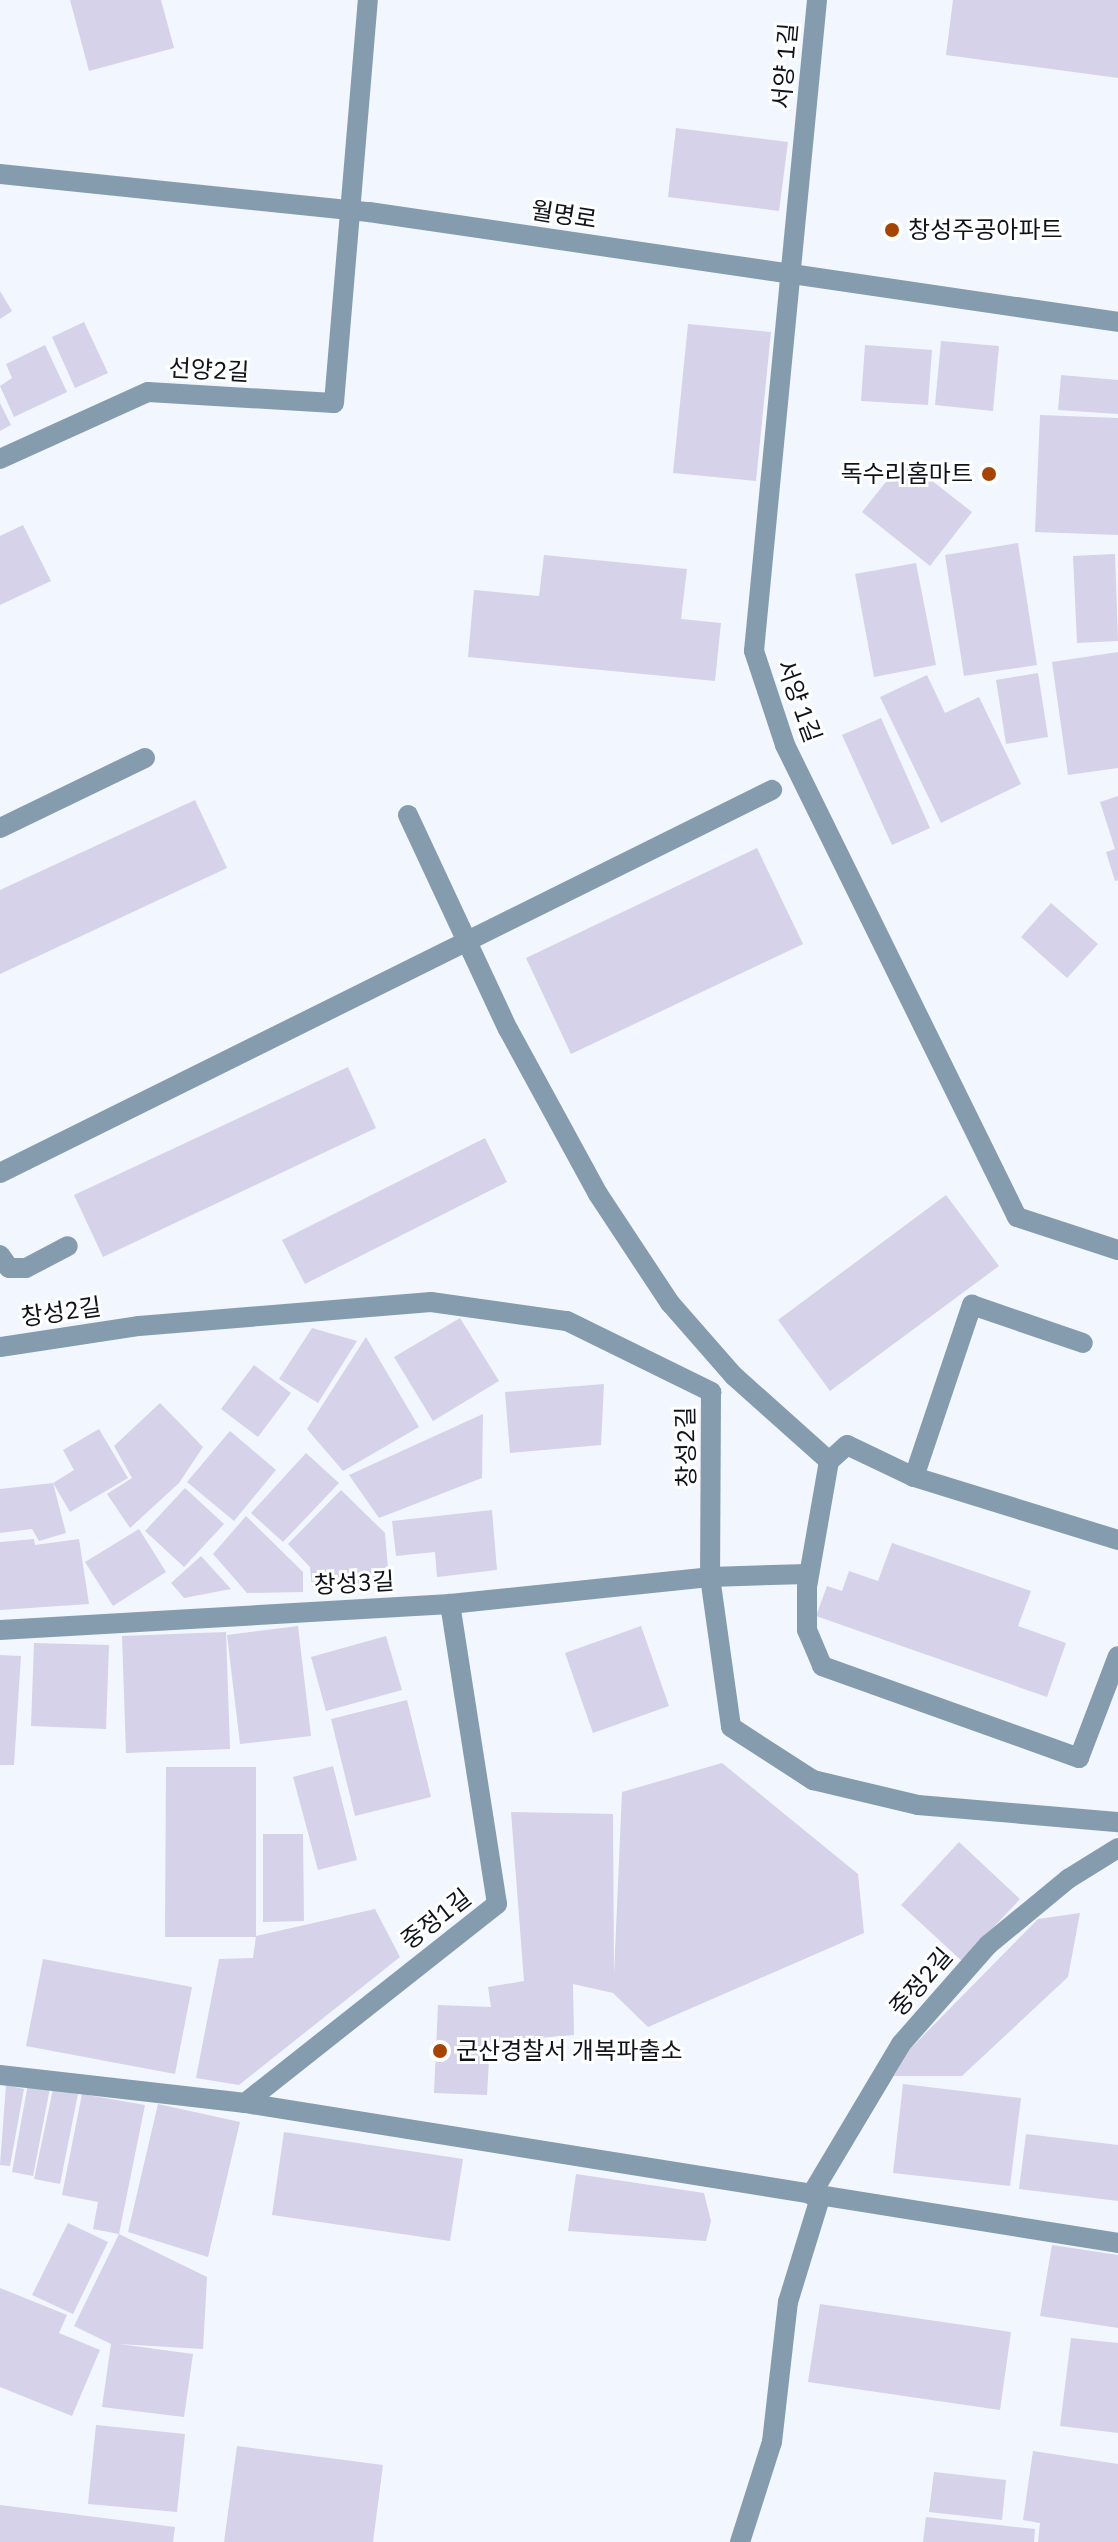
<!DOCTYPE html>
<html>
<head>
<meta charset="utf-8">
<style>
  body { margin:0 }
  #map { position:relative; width:1118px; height:2542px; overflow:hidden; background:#f2f6ff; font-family:"IBM Plex Sans","Noto Sans KR",sans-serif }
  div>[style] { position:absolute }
  .building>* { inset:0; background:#d6d2e9 }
  .minor>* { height:20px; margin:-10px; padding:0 10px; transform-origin:10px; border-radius:10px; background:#859cae }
  .dots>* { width:22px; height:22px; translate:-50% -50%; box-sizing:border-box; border:4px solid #fff; border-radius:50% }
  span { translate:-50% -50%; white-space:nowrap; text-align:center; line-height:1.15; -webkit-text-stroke:6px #fff; paint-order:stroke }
  .street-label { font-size:24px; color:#10131b }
  .poi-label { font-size:24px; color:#10131b }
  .left { translate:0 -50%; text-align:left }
  .right { translate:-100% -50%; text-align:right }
</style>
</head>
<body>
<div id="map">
  <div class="building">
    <div style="clip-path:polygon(70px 0,161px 0,174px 48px,89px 71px)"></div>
    <div style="clip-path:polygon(953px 0,1118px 0,1118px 78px,946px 55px)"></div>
    <div style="clip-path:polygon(676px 128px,788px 142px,779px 211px,668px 197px)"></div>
    <div style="clip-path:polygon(0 291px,12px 311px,0 319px)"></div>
    <div style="clip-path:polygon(84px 322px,108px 373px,75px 388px,52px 337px)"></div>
    <div style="clip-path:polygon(688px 324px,771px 332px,756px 481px,673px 473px)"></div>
    <div style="clip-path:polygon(941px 341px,999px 346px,993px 411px,935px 405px)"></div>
    <div style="clip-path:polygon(45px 345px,67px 392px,14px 417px,0 386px,12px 378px,6px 364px)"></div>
    <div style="clip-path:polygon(865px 345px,932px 350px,928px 405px,861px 401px)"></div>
    <div style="clip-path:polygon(1061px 375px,1118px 380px,1118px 414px,1058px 410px)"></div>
    <div style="clip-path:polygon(0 403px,11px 425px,0 431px)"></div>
    <div style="clip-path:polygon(1040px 415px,1118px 418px,1118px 535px,1035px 532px)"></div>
    <div style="clip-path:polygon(904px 459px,972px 512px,930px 566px,862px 512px)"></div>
    <div style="clip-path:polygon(23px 525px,51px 581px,0 605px,0 536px)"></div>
    <div style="clip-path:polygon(1018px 543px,1037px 665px,964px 676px,945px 555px)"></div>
    <div style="clip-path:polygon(1115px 554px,1118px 641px,1077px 643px,1073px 556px)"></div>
    <div style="clip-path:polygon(544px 555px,687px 569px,681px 619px,721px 623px,715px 681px,468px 657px,474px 590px,539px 596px)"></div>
    <div style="clip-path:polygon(916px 563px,936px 665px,874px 677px,855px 574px)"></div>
    <div style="clip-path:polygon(1118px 652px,1118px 768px,1068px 775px,1052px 662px)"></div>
    <div style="clip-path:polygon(1038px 673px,1048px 737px,1006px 744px,996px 680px)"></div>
    <div style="clip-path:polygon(927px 675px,945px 713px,979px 697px,1021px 784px,941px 823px,880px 697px)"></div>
    <div style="clip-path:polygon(881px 718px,930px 828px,892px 845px,842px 735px)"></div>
    <div style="clip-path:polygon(1118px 796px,1118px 880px,1115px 881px,1106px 852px,1115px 849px,1100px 802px)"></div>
    <div style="clip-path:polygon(195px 800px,227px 868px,0 974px,0 890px)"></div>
    <div style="clip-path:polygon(757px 848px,803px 944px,571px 1054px,526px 958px)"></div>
    <div style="clip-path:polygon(1051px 903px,1098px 944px,1067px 978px,1021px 937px)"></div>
    <div style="clip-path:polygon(348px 1067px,376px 1128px,103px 1257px,74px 1195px)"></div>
    <div style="clip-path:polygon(485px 1138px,507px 1182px,305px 1284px,282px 1240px)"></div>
    <div style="clip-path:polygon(946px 1195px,999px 1266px,830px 1391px,778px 1320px)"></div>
    <div style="clip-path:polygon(460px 1318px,499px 1381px,433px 1421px,394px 1357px)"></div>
    <div style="clip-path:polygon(312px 1328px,357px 1341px,318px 1403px,279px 1379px)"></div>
    <div style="clip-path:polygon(366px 1337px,419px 1427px,343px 1471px,307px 1429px)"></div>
    <div style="clip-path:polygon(254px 1365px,291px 1393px,258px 1437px,221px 1409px)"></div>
    <div style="clip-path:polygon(604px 1384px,601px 1445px,510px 1453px,505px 1392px)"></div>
    <div style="clip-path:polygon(160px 1403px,203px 1447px,179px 1483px,130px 1528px,107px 1494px,132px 1478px,114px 1446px)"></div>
    <div style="clip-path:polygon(483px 1414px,482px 1478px,379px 1518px,349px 1475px)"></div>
    <div style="clip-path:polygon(99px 1429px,128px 1478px,70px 1512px,53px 1483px,66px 1533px,39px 1541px,32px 1529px,0 1533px,0 1489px,53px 1483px,74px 1470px,63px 1450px)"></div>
    <div style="clip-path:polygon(230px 1431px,276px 1470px,234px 1521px,187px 1482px)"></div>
    <div style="clip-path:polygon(306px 1453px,339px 1483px,283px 1542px,251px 1513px)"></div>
    <div style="clip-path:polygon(185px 1488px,224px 1524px,184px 1567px,145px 1531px)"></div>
    <div style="clip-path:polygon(341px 1490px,385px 1533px,389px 1581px,312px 1587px,310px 1567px,288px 1544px)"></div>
    <div style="clip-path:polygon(492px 1510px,497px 1570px,437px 1577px,435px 1552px,396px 1556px,392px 1521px)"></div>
    <div style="clip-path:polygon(246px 1516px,303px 1572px,303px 1592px,247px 1593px,213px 1554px)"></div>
    <div style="clip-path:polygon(139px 1529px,166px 1572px,113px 1606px,85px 1562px)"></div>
    <div style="clip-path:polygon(34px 1539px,35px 1545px,79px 1539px,89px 1604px,0 1610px,0 1542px)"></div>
    <div style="clip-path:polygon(892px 1543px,1031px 1591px,1018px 1626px,1066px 1643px,1047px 1697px,816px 1616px,827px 1586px,842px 1591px,849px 1571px,878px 1581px)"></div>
    <div style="clip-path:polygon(201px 1556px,231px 1589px,184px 1598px,171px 1583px)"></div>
    <div style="clip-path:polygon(298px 1626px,311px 1736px,240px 1744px,227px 1635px)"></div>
    <div style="clip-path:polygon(641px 1626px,669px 1706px,593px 1733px,565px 1653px)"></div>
    <div style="clip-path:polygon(226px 1632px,230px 1749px,126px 1753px,122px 1636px)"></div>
    <div style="clip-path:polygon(386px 1636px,402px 1690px,326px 1711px,311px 1657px)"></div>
    <div style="clip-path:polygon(34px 1643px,109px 1645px,106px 1729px,31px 1726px)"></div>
    <div style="clip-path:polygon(0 1655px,21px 1656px,14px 1765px,0 1765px)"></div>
    <div style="clip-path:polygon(407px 1700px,431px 1797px,355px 1816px,331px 1719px)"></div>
    <div style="clip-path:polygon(722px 1763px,858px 1874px,864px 1933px,648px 2027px,613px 1993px,573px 1984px,574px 2035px,490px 2042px,487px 2095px,434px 2093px,438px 2005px,491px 2007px,488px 1987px,524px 1981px,511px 1812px,613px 1814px,614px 1975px,622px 1792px)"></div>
    <div style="clip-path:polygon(333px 1766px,357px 1860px,318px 1870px,293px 1777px)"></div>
    <div style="clip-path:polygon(166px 1767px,256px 1767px,256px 1937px,165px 1937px)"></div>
    <div style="clip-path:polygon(263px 1834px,303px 1834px,304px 1921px,263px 1922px)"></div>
    <div style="clip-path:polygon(959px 1842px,1020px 1899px,962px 1961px,901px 1905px)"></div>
    <div style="clip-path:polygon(375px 1909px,400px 1957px,239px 2085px,196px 2078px,219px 1959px,253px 1958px,256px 1936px)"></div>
    <div style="clip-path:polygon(1080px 1913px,1068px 1977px,962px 2076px,894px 2076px,908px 2051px,1038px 1919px)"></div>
    <div style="clip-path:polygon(43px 1959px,192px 1987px,175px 2074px,26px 2046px)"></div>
    <div style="clip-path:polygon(28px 2084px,50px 2088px,33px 2176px,12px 2172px)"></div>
    <div style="clip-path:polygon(903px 2084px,1021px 2098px,1010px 2186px,893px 2173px)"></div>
    <div style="clip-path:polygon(6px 2085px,24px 2089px,10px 2166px,0 2165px)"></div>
    <div style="clip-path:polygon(53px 2089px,78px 2094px,60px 2184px,34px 2179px)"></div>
    <div style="clip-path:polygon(82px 2094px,145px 2105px,119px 2234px,93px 2229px,98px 2202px,62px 2195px)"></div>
    <div style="clip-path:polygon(158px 2104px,240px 2122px,208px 2257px,128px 2232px)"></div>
    <div style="clip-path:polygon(284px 2132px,463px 2159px,450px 2241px,272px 2215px)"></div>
    <div style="clip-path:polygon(1026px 2134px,1118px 2145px,1118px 2201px,1019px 2189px)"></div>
    <div style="clip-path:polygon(576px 2174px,704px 2193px,711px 2221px,706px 2241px,568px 2231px)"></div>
    <div style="clip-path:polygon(68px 2223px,108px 2242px,73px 2314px,32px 2295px)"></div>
    <div style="clip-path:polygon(119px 2234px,207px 2277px,203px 2349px,119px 2344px,193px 2354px,184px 2417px,102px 2407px,111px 2344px,74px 2326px)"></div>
    <div style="clip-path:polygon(1052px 2245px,1118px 2255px,1118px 2328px,1040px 2316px)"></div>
    <div style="clip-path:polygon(0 2288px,67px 2315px,59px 2333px,100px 2350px,72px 2416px,0 2387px)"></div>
    <div style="clip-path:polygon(820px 2304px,1011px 2332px,1000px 2410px,808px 2382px)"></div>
    <div style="clip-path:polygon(1071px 2338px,1118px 2343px,1118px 2433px,1060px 2426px)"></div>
    <div style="clip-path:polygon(96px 2425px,185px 2434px,177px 2512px,88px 2504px)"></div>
    <div style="clip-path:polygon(237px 2446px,383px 2465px,373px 2542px,224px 2542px)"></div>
    <div style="clip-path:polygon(1033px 2451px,1118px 2464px,1118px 2542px,1038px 2542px,1040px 2523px,1023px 2520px)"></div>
    <div style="clip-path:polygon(934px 2472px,1006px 2480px,1002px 2520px,929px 2512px)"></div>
    <div style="clip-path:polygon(0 2505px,175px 2527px,173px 2542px,0 2542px)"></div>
    <div style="clip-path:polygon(926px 2517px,1035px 2529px,1034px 2542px,923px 2542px)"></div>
  </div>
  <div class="minor">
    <div style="left:817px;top:0;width:654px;rotate:95.53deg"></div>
    <div style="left:754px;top:651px;width:99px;rotate:71.7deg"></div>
    <div style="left:785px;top:745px;width:526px;rotate:63.82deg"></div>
    <div style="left:1017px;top:1217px;width:106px;rotate:18.1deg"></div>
    <div style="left:0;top:174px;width:371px;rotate:5.9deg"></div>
    <div style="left:369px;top:212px;width:757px;rotate:8.35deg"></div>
    <div style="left:0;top:459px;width:162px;rotate:-24.4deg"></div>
    <div style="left:148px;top:392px;width:186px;rotate:3.4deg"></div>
    <div style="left:334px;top:403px;width:404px;rotate:-85.2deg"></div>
    <div style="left:408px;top:815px;width:236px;rotate:65deg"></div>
    <div style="left:508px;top:1029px;width:188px;rotate:61.4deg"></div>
    <div style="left:598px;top:1194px;width:131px;rotate:56.6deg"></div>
    <div style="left:670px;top:1303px;width:97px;rotate:48.8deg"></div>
    <div style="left:734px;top:1376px;width:127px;rotate:41.8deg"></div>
    <div style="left:0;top:828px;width:161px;rotate:-25.8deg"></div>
    <div style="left:0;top:1173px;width:862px;rotate:-26.39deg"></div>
    <div style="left:0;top:1255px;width:16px;rotate:55deg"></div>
    <div style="left:9px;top:1268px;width:17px"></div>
    <div style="left:26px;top:1268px;width:47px;rotate:-27.6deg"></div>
    <div style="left:0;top:1347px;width:141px;rotate:-8.6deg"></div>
    <div style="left:139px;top:1326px;width:293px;rotate:-4.7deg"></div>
    <div style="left:431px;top:1302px;width:137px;rotate:8deg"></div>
    <div style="left:567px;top:1321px;width:161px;rotate:26.2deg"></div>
    <div style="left:711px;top:1392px;width:185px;rotate:90.3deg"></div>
    <div style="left:710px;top:1577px;width:151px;rotate:82deg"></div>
    <div style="left:731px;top:1727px;width:98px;rotate:32.9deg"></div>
    <div style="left:813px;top:1780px;width:108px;rotate:13.4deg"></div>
    <div style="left:918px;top:1805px;width:201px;rotate:4.9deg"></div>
    <div style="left:914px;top:1477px;width:182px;rotate:-71.4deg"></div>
    <div style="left:972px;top:1305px;width:117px;rotate:18.9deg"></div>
    <div style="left:1118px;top:1540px;width:214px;rotate:-162.8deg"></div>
    <div style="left:914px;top:1477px;width:74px;rotate:-154.5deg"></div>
    <div style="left:847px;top:1445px;width:24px;rotate:138deg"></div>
    <div style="left:829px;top:1461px;width:128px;rotate:99.9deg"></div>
    <div style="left:807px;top:1587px;width:43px;rotate:90deg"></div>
    <div style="left:807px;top:1630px;width:39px;rotate:67deg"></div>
    <div style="left:822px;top:1666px;width:273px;rotate:19.7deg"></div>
    <div style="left:1079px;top:1758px;width:109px;rotate:-69.1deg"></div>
    <div style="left:0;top:1630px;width:451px;rotate:-3.3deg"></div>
    <div style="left:450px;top:1604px;width:261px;rotate:-5.9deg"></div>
    <div style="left:710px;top:1577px;width:97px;rotate:-1.8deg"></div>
    <div style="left:0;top:2075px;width:247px;rotate:6.5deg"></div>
    <div style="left:245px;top:2103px;width:884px;rotate:9.11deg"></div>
    <div style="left:245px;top:2103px;width:321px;rotate:-38.3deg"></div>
    <div style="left:497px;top:1904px;width:304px;rotate:-98.9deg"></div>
    <div style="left:811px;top:2195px;width:176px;rotate:-59.2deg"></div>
    <div style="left:901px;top:2044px;width:132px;rotate:-48.7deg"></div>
    <div style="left:988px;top:1945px;width:104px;rotate:-39.5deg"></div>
    <div style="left:1068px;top:1879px;width:59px;rotate:-31.8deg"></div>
    <div style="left:740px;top:2542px;width:105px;rotate:-72.3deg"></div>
    <div style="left:772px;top:2442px;width:141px;rotate:-83.5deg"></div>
    <div style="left:788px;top:2302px;width:112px;rotate:-72.9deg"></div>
  </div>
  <div class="dots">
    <div style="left:892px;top:230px;background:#a64403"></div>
    <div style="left:989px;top:474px;background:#a64403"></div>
    <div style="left:440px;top:2051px;background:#a64403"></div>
  </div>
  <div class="street-label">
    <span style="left:785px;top:66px;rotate:-85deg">서양 1길</span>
    <span style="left:564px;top:215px;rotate:9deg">월명로</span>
    <span style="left:209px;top:370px;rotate:3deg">선양2길</span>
    <span style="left:799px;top:701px;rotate:70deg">서양 1길</span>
    <span style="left:61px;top:1312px;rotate:-8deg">창성2길</span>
    <span style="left:686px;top:1447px;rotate:-91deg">창성2길</span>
    <span style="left:354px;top:1583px;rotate:-3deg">창성3길</span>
    <span style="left:436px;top:1919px;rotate:-38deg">중정1길</span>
    <span style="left:921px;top:1982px;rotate:-49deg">중정2길</span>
  </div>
  <div class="poi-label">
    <span class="left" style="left:908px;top:230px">창성주공아파트</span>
    <span class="right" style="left:973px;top:474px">독수리홈마트</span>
    <span class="left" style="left:456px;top:2051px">군산경찰서 개복파출소</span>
  </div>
</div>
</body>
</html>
